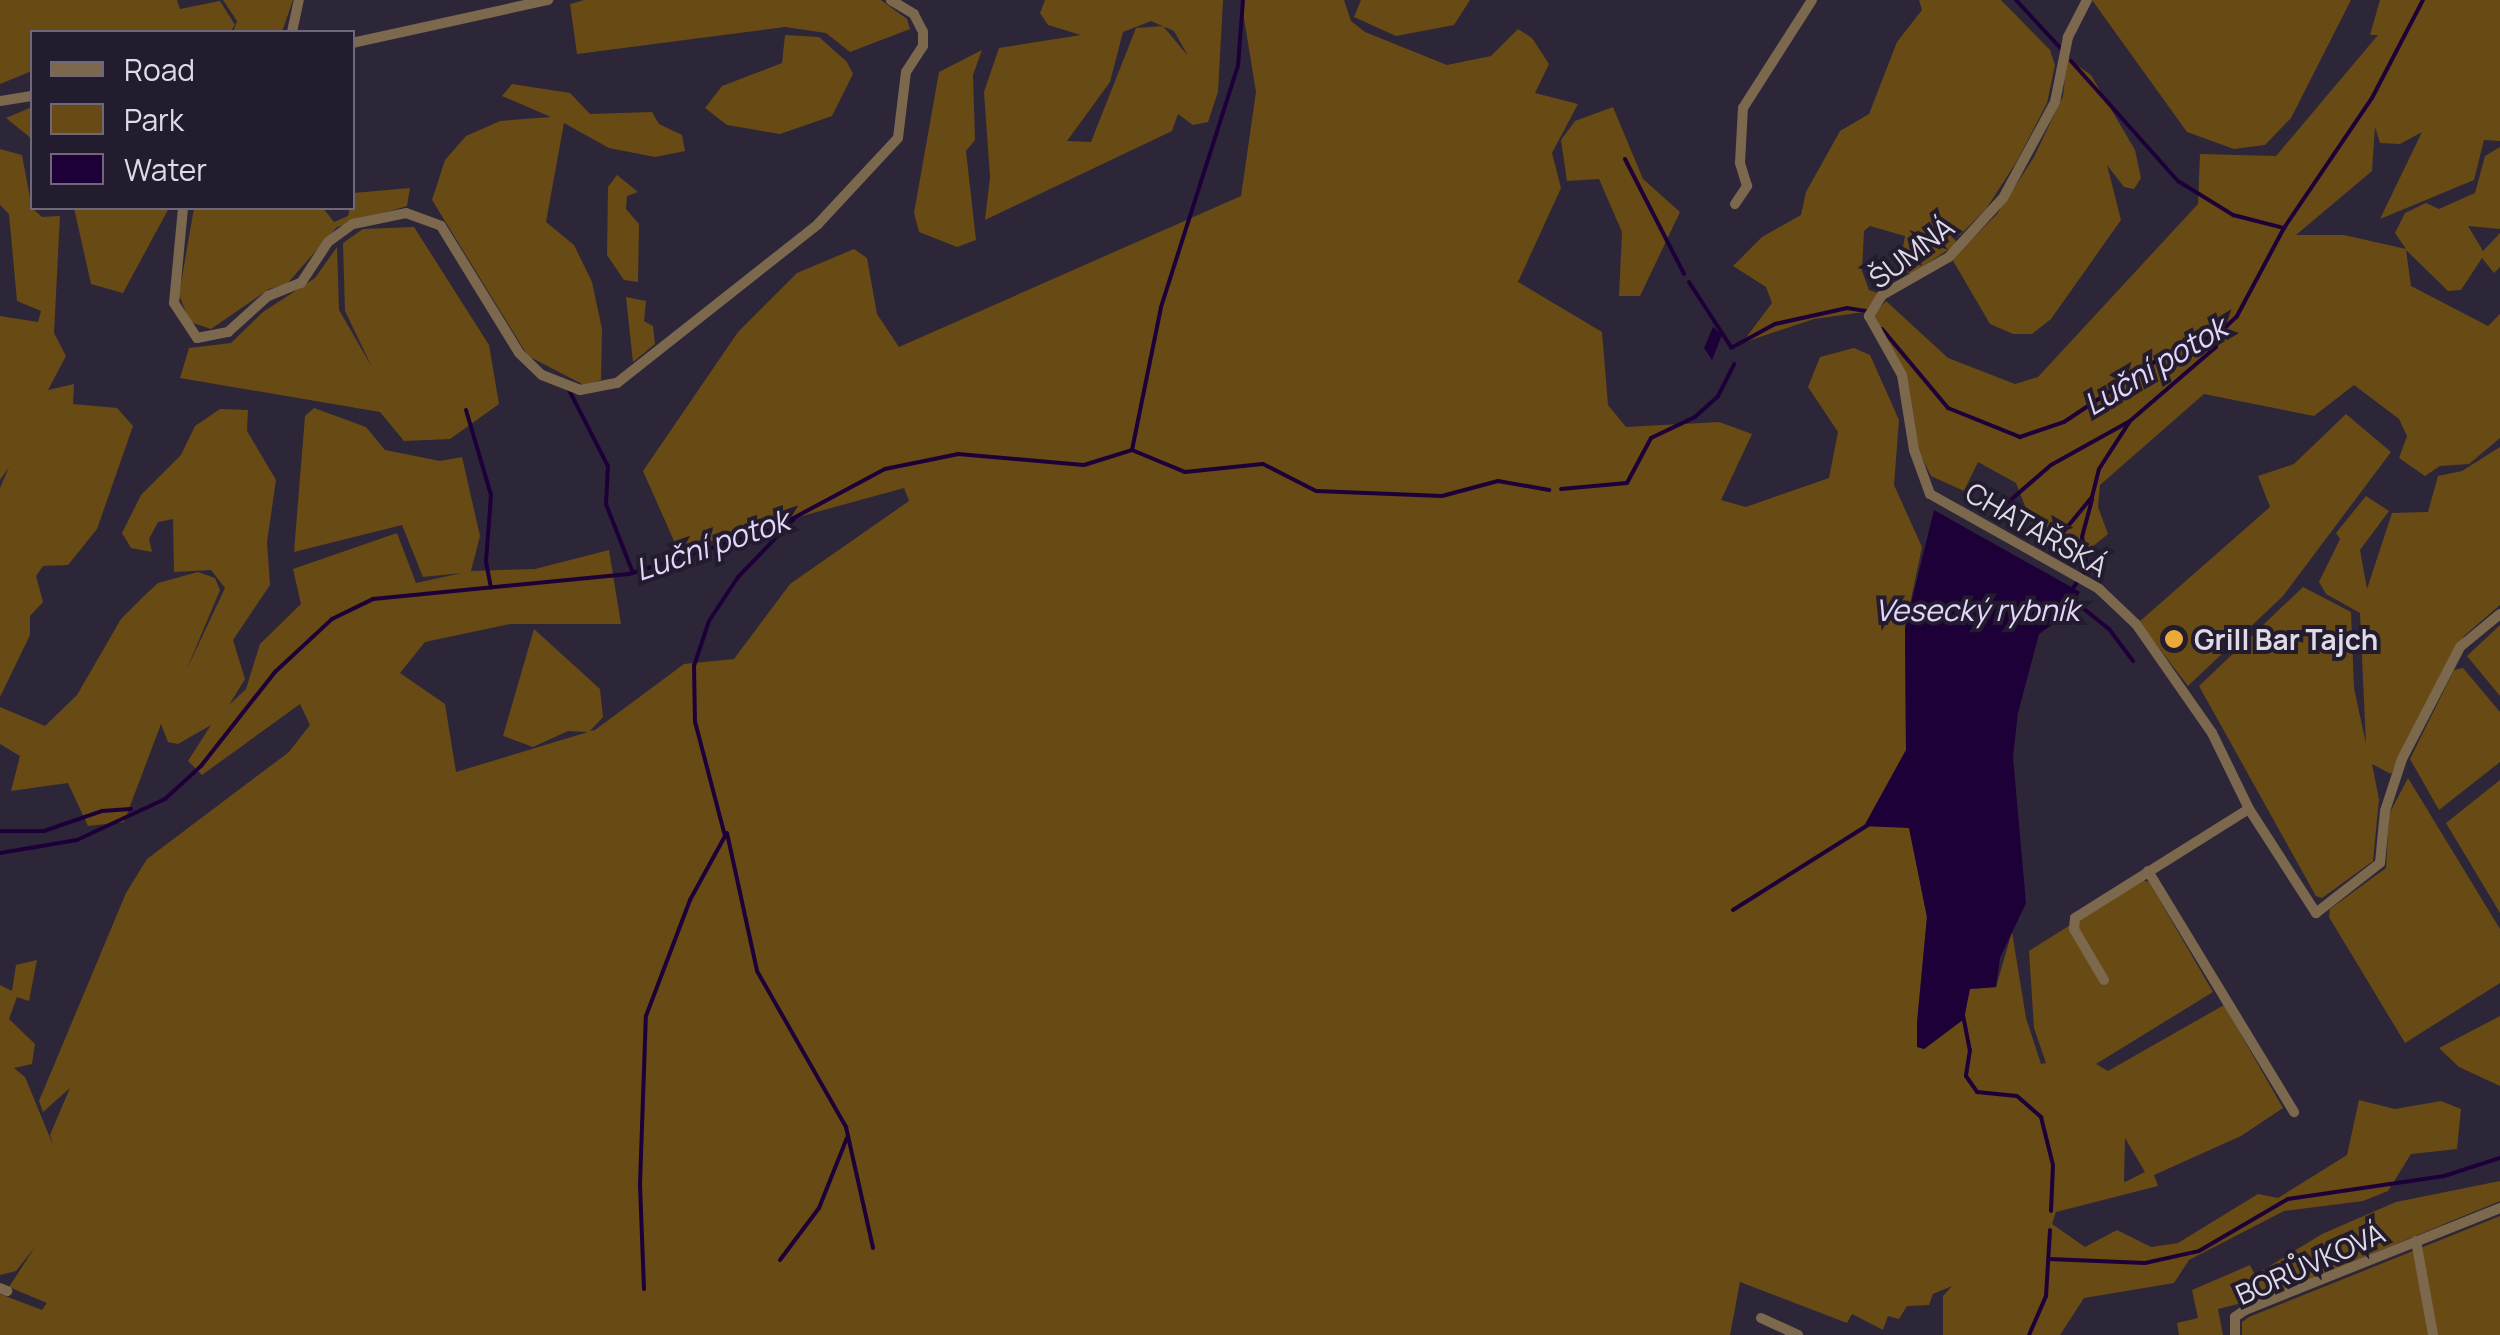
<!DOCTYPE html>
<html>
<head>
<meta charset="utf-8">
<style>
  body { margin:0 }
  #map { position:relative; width:2500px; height:1335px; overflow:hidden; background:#2d2639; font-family:Manrope,sans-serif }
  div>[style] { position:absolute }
  .green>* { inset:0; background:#684a15 }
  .water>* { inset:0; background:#1e0039 }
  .stream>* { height:4px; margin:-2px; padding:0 2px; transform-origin:2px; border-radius:2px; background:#1e0039 }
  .street>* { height:10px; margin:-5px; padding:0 5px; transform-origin:5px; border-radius:5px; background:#7b684d }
  .dots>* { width:28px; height:28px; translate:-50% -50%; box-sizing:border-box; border:5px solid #231c2e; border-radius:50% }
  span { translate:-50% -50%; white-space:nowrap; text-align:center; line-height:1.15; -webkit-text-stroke:8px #231c2e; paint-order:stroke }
  .street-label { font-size:28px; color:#dedae6 }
  .poi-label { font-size:28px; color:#dedae6; font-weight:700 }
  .left { translate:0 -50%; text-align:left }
  .water-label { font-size:30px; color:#e3d5fb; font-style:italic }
  .legend { position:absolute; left:30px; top:30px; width:325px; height:180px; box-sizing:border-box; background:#231c2e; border:2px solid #6e6878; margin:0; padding:12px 18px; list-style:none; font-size:30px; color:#dedae6 }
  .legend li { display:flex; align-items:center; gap:20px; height:50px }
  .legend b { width:50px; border:2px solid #6e6878 }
</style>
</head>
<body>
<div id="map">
  <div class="green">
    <div style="clip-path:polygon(0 0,177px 0,180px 9px,220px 1px,235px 25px,230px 32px,32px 32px,32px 71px,0 84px)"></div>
    <div style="clip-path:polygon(223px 0,293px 0,282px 32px,233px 32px,237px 21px)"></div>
    <div style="clip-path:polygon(584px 0,881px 0,907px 19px,910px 29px,850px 52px,826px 33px,785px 27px,577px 54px,570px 4px)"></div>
    <div style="clip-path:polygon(evenodd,1045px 0,1223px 0,1218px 92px,1208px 122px,1193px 125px,1178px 114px,1172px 131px,985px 220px,990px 177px,984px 92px,999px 48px,1081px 35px,1048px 25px,1040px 13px,1045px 0,1151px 21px,1174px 31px,1188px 56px,1163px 26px,1136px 28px,1091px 142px,1067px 141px,1110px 82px,1123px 32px,1151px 21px)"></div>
    <div style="clip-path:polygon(evenodd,1241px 0,1344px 0,1351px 21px,1365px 32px,1447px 65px,1491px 56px,1518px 29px,1532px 38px,1549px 64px,1535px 93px,1578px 104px,1552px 153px,1561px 188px,1518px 282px,1602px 332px,1608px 405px,1626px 427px,1719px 422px,1752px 434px,1721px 500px,1746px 507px,1829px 478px,1838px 432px,1808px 387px,1820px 357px,1854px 348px,1870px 355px,1899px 420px,1894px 485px,1922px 547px,1905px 628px,1906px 750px,1865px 826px,1909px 827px,1927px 917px,1917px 1023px,1924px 1049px,1964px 1019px,1969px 989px,1996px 987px,2012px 932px,2026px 1018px,2041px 1064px,2046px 1063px,2034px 1028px,2029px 951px,2142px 880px,2149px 882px,2213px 992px,2096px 1064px,2108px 1071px,2224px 1005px,2283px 1108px,2241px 1136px,2154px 1175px,2158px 1186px,2056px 1212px,2052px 1224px,2085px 1247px,2117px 1230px,2151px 1247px,2178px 1243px,2258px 1194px,2278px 1198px,2347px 1155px,2359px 1100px,2395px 1109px,2441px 1101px,2461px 1109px,2457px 1149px,2411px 1154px,2388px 1191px,2363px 1201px,2284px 1211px,2189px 1260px,2174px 1283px,2084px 1298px,2060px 1335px,1943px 1335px,1943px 1296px,1952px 1286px,1933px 1294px,1929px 1305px,1907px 1306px,1899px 1319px,1888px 1316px,1883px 1330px,1852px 1314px,1847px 1323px,1740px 1282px,1730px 1335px,0 1335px,0 1294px,42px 1310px,47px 1303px,9px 1287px,35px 1247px,16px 1271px,0 1275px,0 985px,12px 991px,16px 965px,37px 960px,29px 1001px,17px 997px,9px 1019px,35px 1044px,32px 1064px,14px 1068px,25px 1077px,53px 1145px,50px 1135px,70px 1088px,43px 1112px,39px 1101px,126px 893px,147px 859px,289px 752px,310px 725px,300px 704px,202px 775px,188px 761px,211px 725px,178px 744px,168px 742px,161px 724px,124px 822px,88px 826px,68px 783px,11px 791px,20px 756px,0 744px,0 707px,45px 726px,77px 695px,121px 619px,144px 596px,158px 583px,198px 572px,215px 578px,220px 590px,186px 671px,225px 588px,211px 570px,174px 572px,173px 519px,158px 522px,149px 539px,152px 552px,131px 548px,122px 533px,141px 495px,181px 455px,195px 426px,220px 409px,248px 410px,247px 431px,276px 480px,267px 542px,270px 585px,233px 640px,245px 679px,229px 705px,246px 689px,260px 644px,301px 604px,293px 569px,397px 533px,416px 583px,462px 573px,423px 577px,402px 525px,294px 552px,305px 416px,314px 408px,366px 427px,385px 450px,440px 461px,462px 457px,480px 536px,471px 571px,535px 569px,609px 550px,621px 624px,510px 624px,425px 642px,400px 673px,445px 704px,456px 772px,588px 732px,568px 731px,533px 747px,503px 736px,534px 629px,600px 689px,603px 717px,590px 731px,595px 730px,684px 664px,734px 659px,790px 584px,909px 501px,904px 488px,678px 550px,643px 471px,738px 332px,797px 273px,854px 249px,867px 258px,877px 314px,899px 347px,1241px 196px,1256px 92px,1241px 0,2125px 1138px,2145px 1172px,2125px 1182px,2124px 1181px,2125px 1138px)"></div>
    <div style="clip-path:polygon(1361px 0,1470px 0,1454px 25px,1396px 36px,1354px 17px)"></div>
    <div style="clip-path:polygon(1919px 0,2001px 0,2050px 50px,2055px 65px,2047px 103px,2017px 161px,1986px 209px,1960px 235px,1951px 236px,1958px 243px,1912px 274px,1899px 269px,1905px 236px,1870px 226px,1864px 231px,1862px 271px,1869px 290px,1878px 293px,1865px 312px,1814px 319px,1742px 343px,1772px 303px,1766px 287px,1733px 266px,1762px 237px,1801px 215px,1806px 192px,1840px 131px,1869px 114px,1897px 42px,1922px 10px)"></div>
    <div style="clip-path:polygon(2092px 0,2351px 0,2291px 118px,2265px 145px,2234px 149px,2187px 132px)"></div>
    <div style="clip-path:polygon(2380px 0,2500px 0,2500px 141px,2484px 140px,2474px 180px,2380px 219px,2422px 132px,2400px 144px,2380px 143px,2375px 127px,2372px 171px,2296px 235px,2344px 235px,2406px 249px,2395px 233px,2405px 213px,2426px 203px,2439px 209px,2475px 193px,2485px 156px,2500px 147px,2500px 229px,2468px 226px,2483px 251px,2500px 233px,2500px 267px,2494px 273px,2482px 258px,2461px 290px,2448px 291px,2406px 250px,2411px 286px,2488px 326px,2500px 314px,2500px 438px,2469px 464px,2440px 466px,2425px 476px,2399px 458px,2407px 436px,2399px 419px,2354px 385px,2314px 416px,2204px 394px,2100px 485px,2098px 507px,2108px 534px,2072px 563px,2036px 534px,2016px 483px,1978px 462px,1964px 491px,1931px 476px,1918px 450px,1903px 374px,1874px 314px,1886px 301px,1948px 358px,2015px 384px,2038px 377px,2198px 204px,2200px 154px,2276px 156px,2378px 35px,2370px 35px)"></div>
    <div style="clip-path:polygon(785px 35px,819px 37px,847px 62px,853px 74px,832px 116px,780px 134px,727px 125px,705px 108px,722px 86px,782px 63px)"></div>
    <div style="clip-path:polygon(982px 50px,973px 75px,975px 140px,966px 151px,976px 240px,957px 247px,919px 232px,914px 213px,939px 72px)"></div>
    <div style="clip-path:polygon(2067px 58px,2091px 75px,2135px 150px,2141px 178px,2134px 189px,2124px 187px,2107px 165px,2121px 220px,2051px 319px,2032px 334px,2013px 334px,1990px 324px,1952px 259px,1997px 214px,2034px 157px,2063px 96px)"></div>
    <div style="clip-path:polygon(512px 84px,570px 93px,590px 114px,652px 112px,659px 124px,682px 135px,685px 151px,655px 157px,609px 148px,564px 123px,546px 222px,574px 245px,592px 282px,602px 329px,601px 380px,584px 385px,528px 356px,432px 200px,445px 160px,466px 136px,500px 121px,551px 117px,502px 96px)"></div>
    <div style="clip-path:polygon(32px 107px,32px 139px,6px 118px)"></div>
    <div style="clip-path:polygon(1613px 107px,1643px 179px,1680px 212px,1640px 296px,1619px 296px,1622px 232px,1599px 179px,1567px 181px,1561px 140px,1575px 121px)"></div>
    <div style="clip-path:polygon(0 149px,22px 155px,32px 208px,42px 217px,60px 216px,54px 333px,66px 356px,48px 390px,74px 384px,73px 404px,117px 408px,133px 426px,97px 529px,68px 565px,43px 566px,36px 576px,43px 602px,30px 616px,30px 635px,0 697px,0 488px,9px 467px,0 480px,0 316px,38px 322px,41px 311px,17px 301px,9px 214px,0 205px)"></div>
    <div style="clip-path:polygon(617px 175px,638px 192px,627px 196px,626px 209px,639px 224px,638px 282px,624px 280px,607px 255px,608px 187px)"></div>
    <div style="clip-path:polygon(410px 188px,407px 206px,337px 227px,286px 285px,269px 289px,211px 329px,190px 322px,179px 295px,194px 208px,323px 208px,334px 222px,348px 216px,353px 193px)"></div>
    <div style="clip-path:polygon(74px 208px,169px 208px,123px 293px,91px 284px)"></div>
    <div style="clip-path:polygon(414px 227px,489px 345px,499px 404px,450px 439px,404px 441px,380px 412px,180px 378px,189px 348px,231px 343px,263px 312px,315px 278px,337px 247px,339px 310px,372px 367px,345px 311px,343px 243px,363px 229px)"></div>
    <div style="clip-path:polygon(626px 297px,646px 301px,644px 321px,653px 326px,655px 344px,633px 362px)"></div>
    <div style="clip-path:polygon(2346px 414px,2391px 452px,2283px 596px,2188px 686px,2139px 622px,2270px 507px,2258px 476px,2294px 464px)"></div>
    <div style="clip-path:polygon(2500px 447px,2500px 605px,2464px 636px,2391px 774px,2372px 764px,2379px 799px,2373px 861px,2322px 898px,2316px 896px,2199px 686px,2303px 587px,2351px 612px,2354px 688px,2366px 744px,2360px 613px,2326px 594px,2319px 582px,2340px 539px,2336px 533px,2366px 496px,2389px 511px,2360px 550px,2367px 589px,2392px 513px,2428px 512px,2438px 476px,2462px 471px)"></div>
    <div style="clip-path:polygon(2500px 625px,2500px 696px,2467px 656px)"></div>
    <div style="clip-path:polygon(2463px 668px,2500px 712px,2500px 762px,2439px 810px,2410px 759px,2454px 670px)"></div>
    <div style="clip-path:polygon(2408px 778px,2500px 929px,2500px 983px,2405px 1043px,2329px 917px,2330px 909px,2386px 868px,2389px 814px)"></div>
    <div style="clip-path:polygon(2500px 780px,2500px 913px,2446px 823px)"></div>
    <div style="clip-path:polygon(2500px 1016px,2500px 1086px,2459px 1067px,2439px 1048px)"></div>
    <div style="clip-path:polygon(2500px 1181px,2500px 1201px,2270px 1296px,2218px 1309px,2223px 1335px,2179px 1335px,2177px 1323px,2198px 1318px,2192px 1290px,2250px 1265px,2255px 1275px,2322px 1234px,2396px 1202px)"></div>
    <div style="clip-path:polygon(2500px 1216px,2500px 1335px,2242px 1335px,2242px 1322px,2249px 1317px)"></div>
  </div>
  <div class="water">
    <div style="clip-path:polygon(1713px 327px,1722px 335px,1712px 360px,1704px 348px)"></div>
    <div style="clip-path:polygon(1934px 510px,2080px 592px,2069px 613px,2039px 634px,2018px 713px,2013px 757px,2026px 903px,2000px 958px,1996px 987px,1970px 989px,1964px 1019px,1924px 1049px,1917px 1047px,1917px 1023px,1927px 917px,1909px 828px,1864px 826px,1906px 750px,1905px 628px)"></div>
  </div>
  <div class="stream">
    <div style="left:2016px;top:0;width:69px;rotate:47.3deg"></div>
    <div style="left:2071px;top:61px;width:161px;rotate:48.3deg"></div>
    <div style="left:2178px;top:181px;width:65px;rotate:31.7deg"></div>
    <div style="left:2233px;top:215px;width:53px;rotate:14.3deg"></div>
    <div style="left:1625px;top:159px;width:129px;rotate:62.8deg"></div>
    <div style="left:1689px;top:282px;width:77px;rotate:57.1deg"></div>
    <div style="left:1882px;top:329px;width:103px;rotate:50.1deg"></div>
    <div style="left:1948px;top:408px;width:78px;rotate:21.9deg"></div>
    <div style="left:2020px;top:437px;width:46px;rotate:-18.8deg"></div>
    <div style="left:2064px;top:422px;width:125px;rotate:-33.6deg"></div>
    <div style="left:2168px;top:353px;width:53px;rotate:-20.8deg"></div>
    <div style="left:2218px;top:334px;width:26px;rotate:-43deg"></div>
    <div style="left:2237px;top:316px;width:100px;rotate:-61.9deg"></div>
    <div style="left:2284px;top:228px;width:157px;rotate:-55.9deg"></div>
    <div style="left:2372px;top:98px;width:110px;rotate:-62.5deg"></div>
    <div style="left:1731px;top:348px;width:50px;rotate:-28.6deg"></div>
    <div style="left:1775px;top:324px;width:74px;rotate:-12.5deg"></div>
    <div style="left:1847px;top:308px;width:20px;rotate:9deg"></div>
    <div style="left:568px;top:388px;width:88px;rotate:62.9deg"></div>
    <div style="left:608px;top:466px;width:38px;rotate:93deg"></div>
    <div style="left:606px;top:504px;width:74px;rotate:68.6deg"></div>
    <div style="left:466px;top:410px;width:89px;rotate:73.6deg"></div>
    <div style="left:491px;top:495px;width:67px;rotate:94.3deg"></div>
    <div style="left:486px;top:562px;width:26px;rotate:79deg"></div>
    <div style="left:1132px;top:450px;width:146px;rotate:-78.5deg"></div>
    <div style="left:1161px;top:307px;width:253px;rotate:-72.3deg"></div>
    <div style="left:1238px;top:66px;width:66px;rotate:-85.7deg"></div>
    <div style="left:1561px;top:489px;width:66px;rotate:-5.2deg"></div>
    <div style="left:1627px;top:483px;width:51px;rotate:-61.9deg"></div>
    <div style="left:1651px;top:438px;width:49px;rotate:-25.5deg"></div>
    <div style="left:1695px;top:417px;width:31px;rotate:-42deg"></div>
    <div style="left:1718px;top:396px;width:36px;rotate:-63deg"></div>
    <div style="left:1991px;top:517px;width:79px;rotate:-40.9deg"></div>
    <div style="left:2051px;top:465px;width:90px;rotate:-29.1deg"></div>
    <div style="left:2050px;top:548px;width:66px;rotate:-50.5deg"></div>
    <div style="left:2092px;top:497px;width:29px;rotate:-76deg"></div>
    <div style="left:2099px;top:469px;width:57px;rotate:-57.1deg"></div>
    <div style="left:2130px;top:421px;width:113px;rotate:-40.7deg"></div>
    <div style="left:2216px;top:347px;width:13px;rotate:-81deg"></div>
    <div style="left:2073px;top:588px;width:24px;rotate:-55deg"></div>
    <div style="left:2087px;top:568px;width:31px;rotate:-99deg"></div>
    <div style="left:2082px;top:537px;width:39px;rotate:-75deg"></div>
    <div style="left:2074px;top:601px;width:45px;rotate:38.7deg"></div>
    <div style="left:2109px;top:629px;width:40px;rotate:53deg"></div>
    <div style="left:0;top:831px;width:44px"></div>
    <div style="left:44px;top:831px;width:61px;rotate:-19deg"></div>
    <div style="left:102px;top:811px;width:29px;rotate:-4deg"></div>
    <div style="left:727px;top:833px;width:141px;rotate:77.7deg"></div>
    <div style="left:757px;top:971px;width:180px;rotate:60.3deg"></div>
    <div style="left:846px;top:1127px;width:124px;rotate:77.4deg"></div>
    <div style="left:0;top:853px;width:78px;rotate:-9.6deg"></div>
    <div style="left:77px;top:840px;width:97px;rotate:-25deg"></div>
    <div style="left:165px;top:799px;width:49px;rotate:-42.5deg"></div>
    <div style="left:201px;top:766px;width:120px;rotate:-51.8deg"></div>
    <div style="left:275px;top:672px;width:78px;rotate:-42.9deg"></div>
    <div style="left:332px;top:619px;width:46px;rotate:-26deg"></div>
    <div style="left:373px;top:599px;width:257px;rotate:-5.6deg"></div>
    <div style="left:629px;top:574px;width:151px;rotate:-17.4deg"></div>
    <div style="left:773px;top:529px;width:127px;rotate:-28.2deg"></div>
    <div style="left:885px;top:469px;width:75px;rotate:-11.6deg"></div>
    <div style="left:958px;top:454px;width:126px;rotate:5deg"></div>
    <div style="left:1084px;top:465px;width:50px;rotate:-17.4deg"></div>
    <div style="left:1132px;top:450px;width:57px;rotate:22.5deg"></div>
    <div style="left:1185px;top:472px;width:78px;rotate:-5.9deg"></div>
    <div style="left:1263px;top:464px;width:59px;rotate:27deg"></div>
    <div style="left:1316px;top:491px;width:126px;rotate:2.3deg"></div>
    <div style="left:1442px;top:496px;width:58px;rotate:-15deg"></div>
    <div style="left:1498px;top:481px;width:52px;rotate:10deg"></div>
    <div style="left:1733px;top:910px;width:160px;rotate:-32.2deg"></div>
    <div style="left:1963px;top:1015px;width:36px;rotate:79deg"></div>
    <div style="left:1970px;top:1050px;width:26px;rotate:99deg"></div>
    <div style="left:1966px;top:1076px;width:19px;rotate:55deg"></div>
    <div style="left:1977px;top:1092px;width:40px;rotate:5.7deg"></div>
    <div style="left:2017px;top:1096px;width:32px;rotate:41deg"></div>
    <div style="left:2041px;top:1117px;width:49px;rotate:76deg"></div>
    <div style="left:2053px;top:1165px;width:46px;rotate:92.5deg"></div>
    <div style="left:2049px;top:1259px;width:96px;rotate:2.4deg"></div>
    <div style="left:2145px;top:1263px;width:55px;rotate:-12.5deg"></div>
    <div style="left:2199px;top:1251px;width:103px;rotate:-30.3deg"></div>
    <div style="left:2288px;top:1199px;width:158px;rotate:-8.4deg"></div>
    <div style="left:2444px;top:1176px;width:59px;rotate:-17.8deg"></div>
    <div style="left:780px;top:1260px;width:65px;rotate:-53.1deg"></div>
    <div style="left:819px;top:1208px;width:75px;rotate:-68.2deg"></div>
    <div style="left:644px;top:1289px;width:105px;rotate:-92.2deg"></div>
    <div style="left:640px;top:1184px;width:168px;rotate:-88deg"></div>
    <div style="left:646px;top:1016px;width:124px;rotate:-69.2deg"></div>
    <div style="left:690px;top:900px;width:73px;rotate:-61.3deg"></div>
    <div style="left:725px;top:836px;width:118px;rotate:-104.7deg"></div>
    <div style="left:695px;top:722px;width:56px;rotate:-91deg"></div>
    <div style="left:694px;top:666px;width:47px;rotate:-71.6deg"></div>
    <div style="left:709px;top:621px;width:53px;rotate:-56.6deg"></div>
    <div style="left:738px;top:577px;width:81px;rotate:-46deg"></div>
    <div style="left:2029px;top:1335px;width:43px;rotate:-66.4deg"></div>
    <div style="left:2046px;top:1296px;width:66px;rotate:-86.5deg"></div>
  </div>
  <div class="street">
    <div style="left:2087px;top:0;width:42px;rotate:117.2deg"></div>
    <div style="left:2068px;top:37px;width:66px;rotate:101.3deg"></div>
    <div style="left:2055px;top:102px;width:109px;rotate:118.4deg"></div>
    <div style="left:2003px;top:198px;width:80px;rotate:132.5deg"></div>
    <div style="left:1949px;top:257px;width:77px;rotate:150.4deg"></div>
    <div style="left:1882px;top:295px;width:25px;rotate:122deg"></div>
    <div style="left:1869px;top:316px;width:68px;rotate:60.8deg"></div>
    <div style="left:1902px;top:375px;width:76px;rotate:80.9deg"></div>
    <div style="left:1914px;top:450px;width:47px;rotate:70deg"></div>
    <div style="left:1930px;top:494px;width:194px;rotate:29.3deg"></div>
    <div style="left:2099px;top:589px;width:51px;rotate:43.4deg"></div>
    <div style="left:2136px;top:624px;width:133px;rotate:55.1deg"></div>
    <div style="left:2212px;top:733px;width:85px;rotate:64deg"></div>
    <div style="left:2249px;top:809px;width:124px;rotate:57.2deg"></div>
    <div style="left:2316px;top:913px;width:81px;rotate:-38deg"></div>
    <div style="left:2380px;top:863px;width:52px;rotate:-84.5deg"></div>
    <div style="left:2385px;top:811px;width:55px;rotate:-71.9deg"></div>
    <div style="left:2402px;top:759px;width:126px;rotate:-62.6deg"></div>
    <div style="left:2460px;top:647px;width:52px;rotate:-39.5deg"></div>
    <div style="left:292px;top:32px;width:33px;rotate:-78deg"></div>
    <div style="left:352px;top:43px;width:201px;rotate:-12.4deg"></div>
    <div style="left:0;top:101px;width:32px;rotate:-9deg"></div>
    <div style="left:1735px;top:204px;width:22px;rotate:-56deg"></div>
    <div style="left:1747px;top:186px;width:24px;rotate:-107deg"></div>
    <div style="left:1740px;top:163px;width:55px;rotate:-86.9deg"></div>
    <div style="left:1743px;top:108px;width:128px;rotate:-57.4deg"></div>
    <div style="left:183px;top:208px;width:95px;rotate:95.4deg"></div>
    <div style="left:174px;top:303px;width:42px;rotate:56.7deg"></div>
    <div style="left:197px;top:338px;width:32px;rotate:-11deg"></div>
    <div style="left:228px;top:332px;width:54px;rotate:-42deg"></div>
    <div style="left:268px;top:296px;width:35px;rotate:-22deg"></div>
    <div style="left:301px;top:283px;width:49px;rotate:-56.6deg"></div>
    <div style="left:328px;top:242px;width:31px;rotate:-36deg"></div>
    <div style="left:353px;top:224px;width:54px;rotate:-11.7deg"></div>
    <div style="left:406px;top:213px;width:37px;rotate:20deg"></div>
    <div style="left:441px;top:226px;width:149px;rotate:58.4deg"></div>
    <div style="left:519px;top:353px;width:32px;rotate:44deg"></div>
    <div style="left:542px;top:375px;width:41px;rotate:21.5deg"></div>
    <div style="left:580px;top:390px;width:38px;rotate:-11deg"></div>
    <div style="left:617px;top:383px;width:256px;rotate:-38.3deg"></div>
    <div style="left:818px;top:224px;width:117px;rotate:-47.1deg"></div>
    <div style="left:898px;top:138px;width:66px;rotate:-83.1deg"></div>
    <div style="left:906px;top:72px;width:31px;rotate:-57deg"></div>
    <div style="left:923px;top:46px;width:14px;rotate:-90deg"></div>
    <div style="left:923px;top:32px;width:20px;rotate:-117deg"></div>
    <div style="left:914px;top:14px;width:27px;rotate:-149deg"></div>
    <div style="left:2148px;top:871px;width:282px;rotate:58.8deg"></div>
    <div style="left:2104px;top:980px;width:59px;rotate:-120.5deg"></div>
    <div style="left:2074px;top:929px;width:11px;rotate:-85deg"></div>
    <div style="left:2075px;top:918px;width:205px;rotate:-32.1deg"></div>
    <div style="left:2416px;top:1241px;width:96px;rotate:79.7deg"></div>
    <div style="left:0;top:1288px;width:8px;rotate:23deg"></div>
    <div style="left:1761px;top:1318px;width:41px;rotate:24.7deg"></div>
    <div style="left:2235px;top:1335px;width:18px;rotate:-90deg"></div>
    <div style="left:2235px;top:1317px;width:12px;rotate:-35deg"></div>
    <div style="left:2245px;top:1310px;width:275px;rotate:-21.8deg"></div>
  </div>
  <div class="dots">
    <div style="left:2174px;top:639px;background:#eaaa39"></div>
  </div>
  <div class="street-label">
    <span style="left:1911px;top:252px;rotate:-37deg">ŠUMNÁ</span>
    <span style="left:2037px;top:529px;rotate:30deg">CHATAŘSKÁ</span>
    <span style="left:2310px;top:1263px;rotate:-24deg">BORŮVKOVÁ</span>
  </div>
  <div class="poi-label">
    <span class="left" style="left:2194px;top:639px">Grill Bar Tajch</span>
  </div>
  <div class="water-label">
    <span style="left:2155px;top:366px;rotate:-31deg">Luční potok</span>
    <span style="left:712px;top:545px;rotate:-19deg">Luční potok</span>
    <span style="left:1977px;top:610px">Vesecký rybník</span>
  </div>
  <ul class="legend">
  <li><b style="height:12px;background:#7b684d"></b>Road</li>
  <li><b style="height:28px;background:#684a15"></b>Park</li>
  <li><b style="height:28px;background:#1e0039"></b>Water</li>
  </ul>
</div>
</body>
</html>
